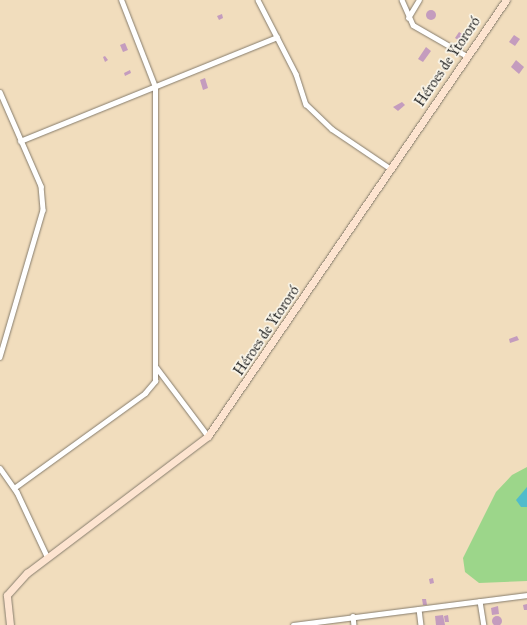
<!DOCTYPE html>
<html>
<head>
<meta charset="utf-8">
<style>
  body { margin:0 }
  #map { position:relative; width:527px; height:625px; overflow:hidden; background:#f1ddbd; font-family:"IM FELL Great Primer",serif }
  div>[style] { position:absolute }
  .green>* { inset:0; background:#9cd68a }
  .water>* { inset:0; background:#50bccb }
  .building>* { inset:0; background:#c49cbe }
  .round { border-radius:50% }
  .roads { filter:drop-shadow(0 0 1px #867c6c) drop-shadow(0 0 1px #867c6c) }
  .street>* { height:4.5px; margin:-2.25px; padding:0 2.25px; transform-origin:2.25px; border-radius:2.25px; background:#fff }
  .secondary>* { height:7px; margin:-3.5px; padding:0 3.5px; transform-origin:3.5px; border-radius:3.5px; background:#fde4d0 }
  span { translate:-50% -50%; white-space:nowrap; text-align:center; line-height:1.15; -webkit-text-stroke:3.5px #fbf7ec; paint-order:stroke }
  .street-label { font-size:14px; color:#1c1c1c }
</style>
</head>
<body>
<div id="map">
  <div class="green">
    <div style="clip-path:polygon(527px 467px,527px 581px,479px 583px,465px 572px,463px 558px,496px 492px,512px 475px)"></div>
  </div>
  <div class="water">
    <div style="clip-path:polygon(527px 487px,527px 507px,521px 507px,516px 500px)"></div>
  </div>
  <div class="building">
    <div class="round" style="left:426px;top:10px;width:10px;height:10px"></div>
    <div style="clip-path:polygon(222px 14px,223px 18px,219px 20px,217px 16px)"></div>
    <div style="clip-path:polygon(459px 32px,468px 38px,465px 44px,455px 38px)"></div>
    <div style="clip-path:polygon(514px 35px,520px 39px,515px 46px,509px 42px)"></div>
    <div style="clip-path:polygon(125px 43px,128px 50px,123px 52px,120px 45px)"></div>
    <div style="clip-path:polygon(426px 47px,431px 51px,423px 62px,418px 59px)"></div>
    <div style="clip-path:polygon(105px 56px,108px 60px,105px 62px,103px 57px)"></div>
    <div style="clip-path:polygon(516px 60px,524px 67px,519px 74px,511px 67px)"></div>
    <div style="clip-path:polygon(130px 70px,131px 73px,125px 76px,124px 73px)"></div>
    <div style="clip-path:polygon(205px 78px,208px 88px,203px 90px,200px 80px)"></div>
    <div style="clip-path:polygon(402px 102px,405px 105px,398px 111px,393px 107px)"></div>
    <div style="clip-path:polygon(517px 336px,519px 340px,510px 343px,509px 339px)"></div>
    <div style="clip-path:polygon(433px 578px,434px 583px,430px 584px,429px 579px)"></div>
    <div style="clip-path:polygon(422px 599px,426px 599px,427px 605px,423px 605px)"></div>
    <div style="clip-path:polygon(527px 604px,527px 610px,524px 610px,523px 605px)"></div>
    <div style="clip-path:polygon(498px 606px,499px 614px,492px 615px,491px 608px)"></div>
    <div style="clip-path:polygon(443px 615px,445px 625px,436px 625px,435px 616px)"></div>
    <div style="clip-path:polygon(448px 615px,449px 622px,445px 622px,444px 616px)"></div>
    <div class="round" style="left:492px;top:616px;width:10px;height:10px"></div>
  </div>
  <div class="roads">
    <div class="street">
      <div style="left:258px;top:0;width:83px;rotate:62.8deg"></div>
      <div style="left:296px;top:74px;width:32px;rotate:72deg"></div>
      <div style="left:306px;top:104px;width:36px;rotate:44deg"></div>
      <div style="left:332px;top:129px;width:71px;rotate:34.1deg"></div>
      <div style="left:402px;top:0;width:27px;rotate:66deg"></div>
      <div style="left:413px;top:25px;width:62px;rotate:29.9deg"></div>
      <div style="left:408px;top:18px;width:21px;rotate:-59deg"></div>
      <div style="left:0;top:92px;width:103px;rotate:66.4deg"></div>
      <div style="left:41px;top:186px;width:24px;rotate:85deg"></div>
      <div style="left:43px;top:210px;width:153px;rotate:106.3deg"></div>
      <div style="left:20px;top:141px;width:277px;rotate:-22deg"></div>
      <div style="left:157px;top:368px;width:85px;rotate:53.1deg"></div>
      <div style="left:0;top:468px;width:29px;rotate:55deg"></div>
      <div style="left:17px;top:492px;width:71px;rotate:64.9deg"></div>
      <div style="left:14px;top:488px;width:162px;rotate:-35.9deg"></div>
      <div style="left:145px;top:393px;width:16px;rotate:-50deg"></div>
      <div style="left:155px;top:381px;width:294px;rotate:-90deg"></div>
      <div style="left:155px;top:87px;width:93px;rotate:-111.3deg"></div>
      <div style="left:480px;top:601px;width:24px;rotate:81deg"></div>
      <div style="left:419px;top:609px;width:16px;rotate:83deg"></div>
      <div style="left:353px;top:616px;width:9px;rotate:84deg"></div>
      <div style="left:293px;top:625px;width:236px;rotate:-7.3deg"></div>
    </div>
    <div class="secondary">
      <div style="left:10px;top:625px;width:30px;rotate:-96deg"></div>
      <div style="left:7px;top:595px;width:30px;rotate:-48deg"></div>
      <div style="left:27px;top:573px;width:227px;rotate:-37.1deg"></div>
      <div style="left:208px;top:436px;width:528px;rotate:-55.65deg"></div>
    </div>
  </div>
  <div class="street-label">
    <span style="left:448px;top:62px;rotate:-56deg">Héroes de Ytororó</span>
    <span style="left:267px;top:331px;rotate:-56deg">Héroes de Ytororó</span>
  </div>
</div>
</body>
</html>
